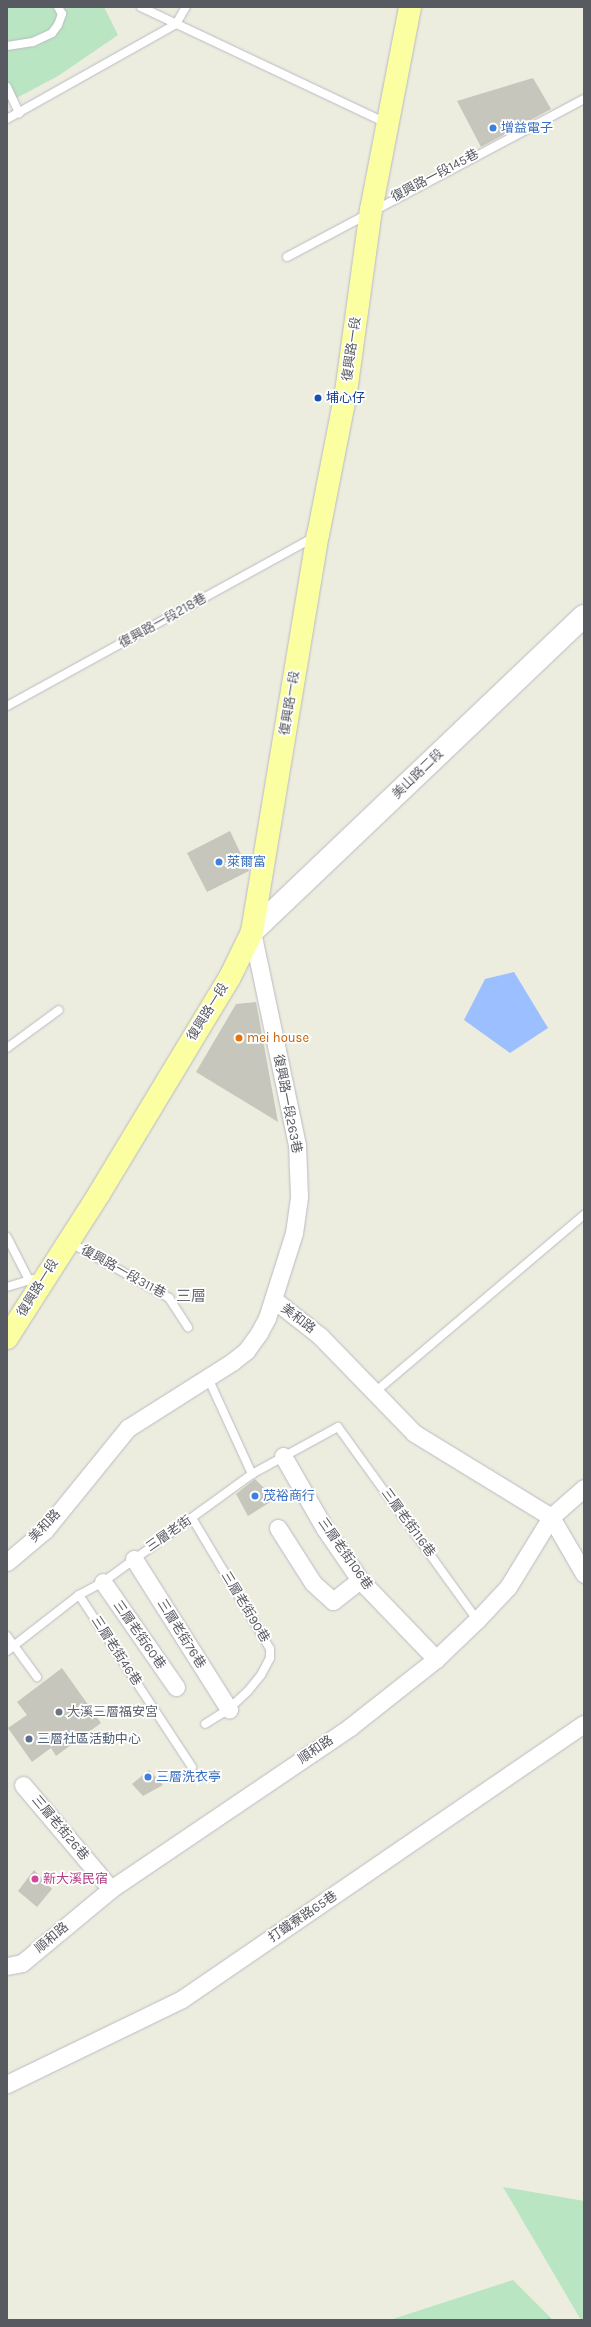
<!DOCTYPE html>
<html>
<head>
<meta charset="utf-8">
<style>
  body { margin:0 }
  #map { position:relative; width:591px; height:2327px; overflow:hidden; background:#ececdf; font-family:Karla,"Noto Sans TC",sans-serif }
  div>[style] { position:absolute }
  .green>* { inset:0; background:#b9e5c2 }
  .water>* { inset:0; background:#9cbfff }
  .building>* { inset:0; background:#c7c6bc }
  .path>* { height:2.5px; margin-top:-1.25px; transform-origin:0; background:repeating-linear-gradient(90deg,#92c6ac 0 4px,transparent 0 6px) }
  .roads { filter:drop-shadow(0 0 1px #babbc2) drop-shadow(0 0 1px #babbc2) }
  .lane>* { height:8px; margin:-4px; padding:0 4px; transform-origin:4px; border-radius:4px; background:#fff }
  .street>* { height:17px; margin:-8.5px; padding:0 8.5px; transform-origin:8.5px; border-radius:8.5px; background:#fff }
  .secondary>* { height:22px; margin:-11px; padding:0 11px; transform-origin:11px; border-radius:11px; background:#fff }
  .primary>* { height:22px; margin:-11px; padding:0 11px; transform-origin:11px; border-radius:11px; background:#fbffa1 }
  .dots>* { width:11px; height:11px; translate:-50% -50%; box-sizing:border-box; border:2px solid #fff; border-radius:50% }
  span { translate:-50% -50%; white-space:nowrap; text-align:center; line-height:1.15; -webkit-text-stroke:3.5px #fff; paint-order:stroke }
  .shop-label { font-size:13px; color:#366cbe }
  .left { translate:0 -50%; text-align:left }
  .street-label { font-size:13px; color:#585a61 }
  .transit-label { font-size:13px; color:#164399 }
  .food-label { font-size:13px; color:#c56008 }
  .worship-label { font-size:13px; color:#5b616d }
  .service-label { font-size:13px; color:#4e5e75 }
  .hotel-label { font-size:13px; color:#b23c85 }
  .quarter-label { font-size:15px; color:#696c73 }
  .frame { position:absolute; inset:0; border:8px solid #585a61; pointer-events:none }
</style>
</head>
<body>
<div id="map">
  <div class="green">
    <div style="clip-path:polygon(7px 7px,104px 7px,118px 35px,58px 76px,7px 103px)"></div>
    <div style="clip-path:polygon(503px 2187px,584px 2201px,584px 2320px,581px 2320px)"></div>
    <div style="clip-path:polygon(513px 2280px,553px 2320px,390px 2320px)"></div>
  </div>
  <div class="water">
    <div style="clip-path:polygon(514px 972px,548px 1028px,510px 1053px,464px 1020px,485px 979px)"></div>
  </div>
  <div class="building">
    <div style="clip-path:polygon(533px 78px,551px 109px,481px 147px,457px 101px)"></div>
    <div style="clip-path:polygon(230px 831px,249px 871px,207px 892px,187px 853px)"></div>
    <div style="clip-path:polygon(256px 1002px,278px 1122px,196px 1072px,236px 1004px)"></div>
    <div style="clip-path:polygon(255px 1479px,275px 1499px,248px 1516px,236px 1494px)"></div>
    <div style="clip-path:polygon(62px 1668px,101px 1723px,56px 1756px,51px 1748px,32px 1762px,8px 1728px,27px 1715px,17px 1702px)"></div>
    <div style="clip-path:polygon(149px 1770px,163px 1785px,143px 1796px,132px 1784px)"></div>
    <div style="clip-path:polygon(34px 1870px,52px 1889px,37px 1907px,18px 1891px)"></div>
  </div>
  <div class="path">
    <div style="left:548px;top:2318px;width:2px;rotate:63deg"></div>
  </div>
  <div class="roads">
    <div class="lane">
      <div style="left:141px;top:7px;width:271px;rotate:25.3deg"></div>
      <div style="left:7px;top:46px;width:26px;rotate:-9deg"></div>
      <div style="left:33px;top:42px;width:21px;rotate:-25deg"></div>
      <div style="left:52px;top:33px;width:10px;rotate:-53deg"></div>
      <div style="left:58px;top:25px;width:12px;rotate:-70deg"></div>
      <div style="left:62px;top:14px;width:8px;rotate:-120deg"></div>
      <div style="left:7px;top:87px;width:29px;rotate:65deg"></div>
      <div style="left:7px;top:119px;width:194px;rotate:-29.3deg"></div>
      <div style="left:176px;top:24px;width:20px;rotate:-60deg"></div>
      <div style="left:287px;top:257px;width:336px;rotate:-28deg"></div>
      <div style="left:7px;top:706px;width:351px;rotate:-28.8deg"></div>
      <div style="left:7px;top:1048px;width:64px;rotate:-36.2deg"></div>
      <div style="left:7px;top:1237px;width:48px;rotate:62.9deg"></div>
      <div style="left:69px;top:1242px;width:115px;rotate:29.2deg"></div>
      <div style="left:169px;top:1298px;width:35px;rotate:57deg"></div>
      <div style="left:7px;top:1287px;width:27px;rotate:-17deg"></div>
      <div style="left:208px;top:1378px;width:106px;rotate:65.4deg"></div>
      <div style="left:375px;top:1392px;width:274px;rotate:-40.3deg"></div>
      <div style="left:192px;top:1518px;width:152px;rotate:59.2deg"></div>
      <div style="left:270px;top:1649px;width:9px;rotate:90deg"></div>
      <div style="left:270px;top:1658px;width:19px;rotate:118deg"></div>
      <div style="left:261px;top:1675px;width:21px;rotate:129deg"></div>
      <div style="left:248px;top:1691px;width:26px;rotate:137deg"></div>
      <div style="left:229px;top:1709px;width:28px;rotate:148deg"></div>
      <div style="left:79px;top:1595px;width:206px;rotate:56.7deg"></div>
      <div style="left:7px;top:1636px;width:51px;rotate:53.8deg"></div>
      <div style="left:7px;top:1651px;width:91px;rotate:-37.9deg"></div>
      <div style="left:79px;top:1595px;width:27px;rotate:-28deg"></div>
      <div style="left:103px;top:1582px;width:184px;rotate:-35.9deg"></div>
      <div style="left:252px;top:1474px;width:98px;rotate:-28.7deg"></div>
      <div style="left:338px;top:1427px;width:238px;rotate:54.2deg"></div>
    </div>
    <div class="street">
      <div style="left:273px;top:1299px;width:60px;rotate:38.2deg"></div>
      <div style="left:320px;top:1336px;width:135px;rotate:45.9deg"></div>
      <div style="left:414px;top:1433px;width:161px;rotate:31.5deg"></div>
      <div style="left:551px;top:1517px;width:66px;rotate:59.9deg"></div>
      <div style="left:283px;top:1456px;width:84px;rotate:60.1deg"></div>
      <div style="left:325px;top:1529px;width:62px;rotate:55.5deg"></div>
      <div style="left:360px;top:1580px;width:110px;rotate:46.1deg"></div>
      <div style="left:278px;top:1528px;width:65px;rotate:57.5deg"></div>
      <div style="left:313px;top:1583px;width:27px;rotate:42deg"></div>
      <div style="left:333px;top:1601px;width:34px;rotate:-38deg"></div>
      <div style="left:134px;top:1559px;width:178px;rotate:57.7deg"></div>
      <div style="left:7px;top:1562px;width:50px;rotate:-40.1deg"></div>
      <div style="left:45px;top:1530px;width:132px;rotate:-50.9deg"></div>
      <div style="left:128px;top:1428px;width:123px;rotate:-32.4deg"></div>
      <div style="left:232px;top:1362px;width:18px;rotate:-38deg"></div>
      <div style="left:246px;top:1351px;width:22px;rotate:-54deg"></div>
      <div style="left:259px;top:1333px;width:17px;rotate:-62deg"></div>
      <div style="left:267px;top:1318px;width:89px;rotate:-72.4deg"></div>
      <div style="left:294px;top:1233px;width:37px;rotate:-82deg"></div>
      <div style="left:299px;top:1196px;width:51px;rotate:-92.2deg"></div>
      <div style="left:297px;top:1145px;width:218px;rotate:-101.9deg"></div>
      <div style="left:103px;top:1582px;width:128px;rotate:55.2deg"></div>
      <div style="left:23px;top:1785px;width:136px;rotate:49.8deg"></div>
      <div style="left:7px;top:1966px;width:15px;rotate:-11deg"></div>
      <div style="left:22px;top:1963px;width:116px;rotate:-39.7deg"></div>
      <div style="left:111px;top:1889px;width:289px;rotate:-34.1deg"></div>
      <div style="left:350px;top:1727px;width:110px;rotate:-38.3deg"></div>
      <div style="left:436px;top:1659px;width:57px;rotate:-43.6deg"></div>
      <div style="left:477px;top:1620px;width:45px;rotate:-46.8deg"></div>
      <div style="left:508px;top:1587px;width:82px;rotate:-58.4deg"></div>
      <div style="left:551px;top:1517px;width:44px;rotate:-41.3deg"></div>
      <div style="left:7px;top:2084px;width:195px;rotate:-25.9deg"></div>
      <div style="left:182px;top:1999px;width:487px;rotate:-34.4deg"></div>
    </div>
    <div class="secondary">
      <div style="left:252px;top:932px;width:458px;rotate:-43.6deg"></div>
    </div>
    <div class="primary">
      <div style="left:7px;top:1338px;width:171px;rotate:-57.4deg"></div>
      <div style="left:99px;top:1194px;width:253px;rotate:-58.9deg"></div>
      <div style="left:230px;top:977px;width:50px;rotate:-63.9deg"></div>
      <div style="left:252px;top:932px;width:402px;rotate:-80.6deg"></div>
      <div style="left:318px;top:535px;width:146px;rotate:-78.9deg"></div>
      <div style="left:346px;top:392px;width:184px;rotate:-82.2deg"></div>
      <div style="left:371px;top:210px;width:207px;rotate:-79.1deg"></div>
    </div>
  </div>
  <div class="dots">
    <div style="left:493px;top:128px;background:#3f7fe0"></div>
    <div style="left:318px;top:398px;background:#1a4fb4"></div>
    <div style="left:219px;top:862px;background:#3f7fe0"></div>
    <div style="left:239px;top:1038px;background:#e8710a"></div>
    <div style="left:255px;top:1496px;background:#3f7fe0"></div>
    <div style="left:59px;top:1712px;background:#6b7280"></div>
    <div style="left:29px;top:1739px;background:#5c6f8a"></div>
    <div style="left:148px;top:1777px;background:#3f7fe0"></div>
    <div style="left:35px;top:1879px;background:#d1479c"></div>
  </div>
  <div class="shop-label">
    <span class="left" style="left:501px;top:128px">增益電子</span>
    <span class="left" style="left:227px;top:862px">萊爾富</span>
    <span class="left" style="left:263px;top:1496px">茂裕商行</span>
    <span class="left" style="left:156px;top:1777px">三層洗衣亭</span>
  </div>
  <div class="street-label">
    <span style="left:435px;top:176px;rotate:-28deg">復興路一段145巷</span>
    <span style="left:352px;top:349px;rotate:-82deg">復興路一段</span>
    <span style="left:163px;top:621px;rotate:-29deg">復興路一段218巷</span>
    <span style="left:290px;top:703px;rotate:-81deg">復興路一段</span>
    <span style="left:418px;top:774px;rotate:-44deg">美山路二段</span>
    <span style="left:208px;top:1012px;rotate:-58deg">復興路一段</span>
    <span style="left:287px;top:1104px;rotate:79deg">復興路一段263巷</span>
    <span style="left:123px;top:1272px;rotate:29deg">復興路一段311巷</span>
    <span style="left:38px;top:1288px;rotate:-58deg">復興路一段</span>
    <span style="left:298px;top:1319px;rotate:37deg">美和路</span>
    <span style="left:408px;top:1523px;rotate:54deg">三層老街116巷</span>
    <span style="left:45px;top:1526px;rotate:-47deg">美和路</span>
    <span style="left:169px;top:1534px;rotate:-35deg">三層老街</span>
    <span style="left:345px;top:1554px;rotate:55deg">三層老街106巷</span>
    <span style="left:245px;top:1607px;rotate:59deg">三層老街90巷</span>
    <span style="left:181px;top:1634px;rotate:58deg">三層老街76巷</span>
    <span style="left:139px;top:1635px;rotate:55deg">三層老街60巷</span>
    <span style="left:116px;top:1651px;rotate:57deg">三層老街46巷</span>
    <span style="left:316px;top:1750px;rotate:-34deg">順和路</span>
    <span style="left:60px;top:1828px;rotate:50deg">三層老街26巷</span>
    <span style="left:303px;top:1917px;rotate:-34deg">打鐵寮路65巷</span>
    <span style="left:52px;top:1938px;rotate:-40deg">順和路</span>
  </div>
  <div class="transit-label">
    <span class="left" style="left:326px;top:398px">埔心仔</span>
  </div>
  <div class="food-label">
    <span class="left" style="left:247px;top:1038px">mei house</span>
  </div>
  <div class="worship-label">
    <span class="left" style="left:67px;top:1712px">大溪三層福安宮</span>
  </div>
  <div class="service-label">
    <span class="left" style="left:37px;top:1739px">三層社區活動中心</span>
  </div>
  <div class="hotel-label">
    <span class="left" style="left:43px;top:1879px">新大溪民宿</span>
  </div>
  <div class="quarter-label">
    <span style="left:191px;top:1297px">三層</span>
  </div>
  <div class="frame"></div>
</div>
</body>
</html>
